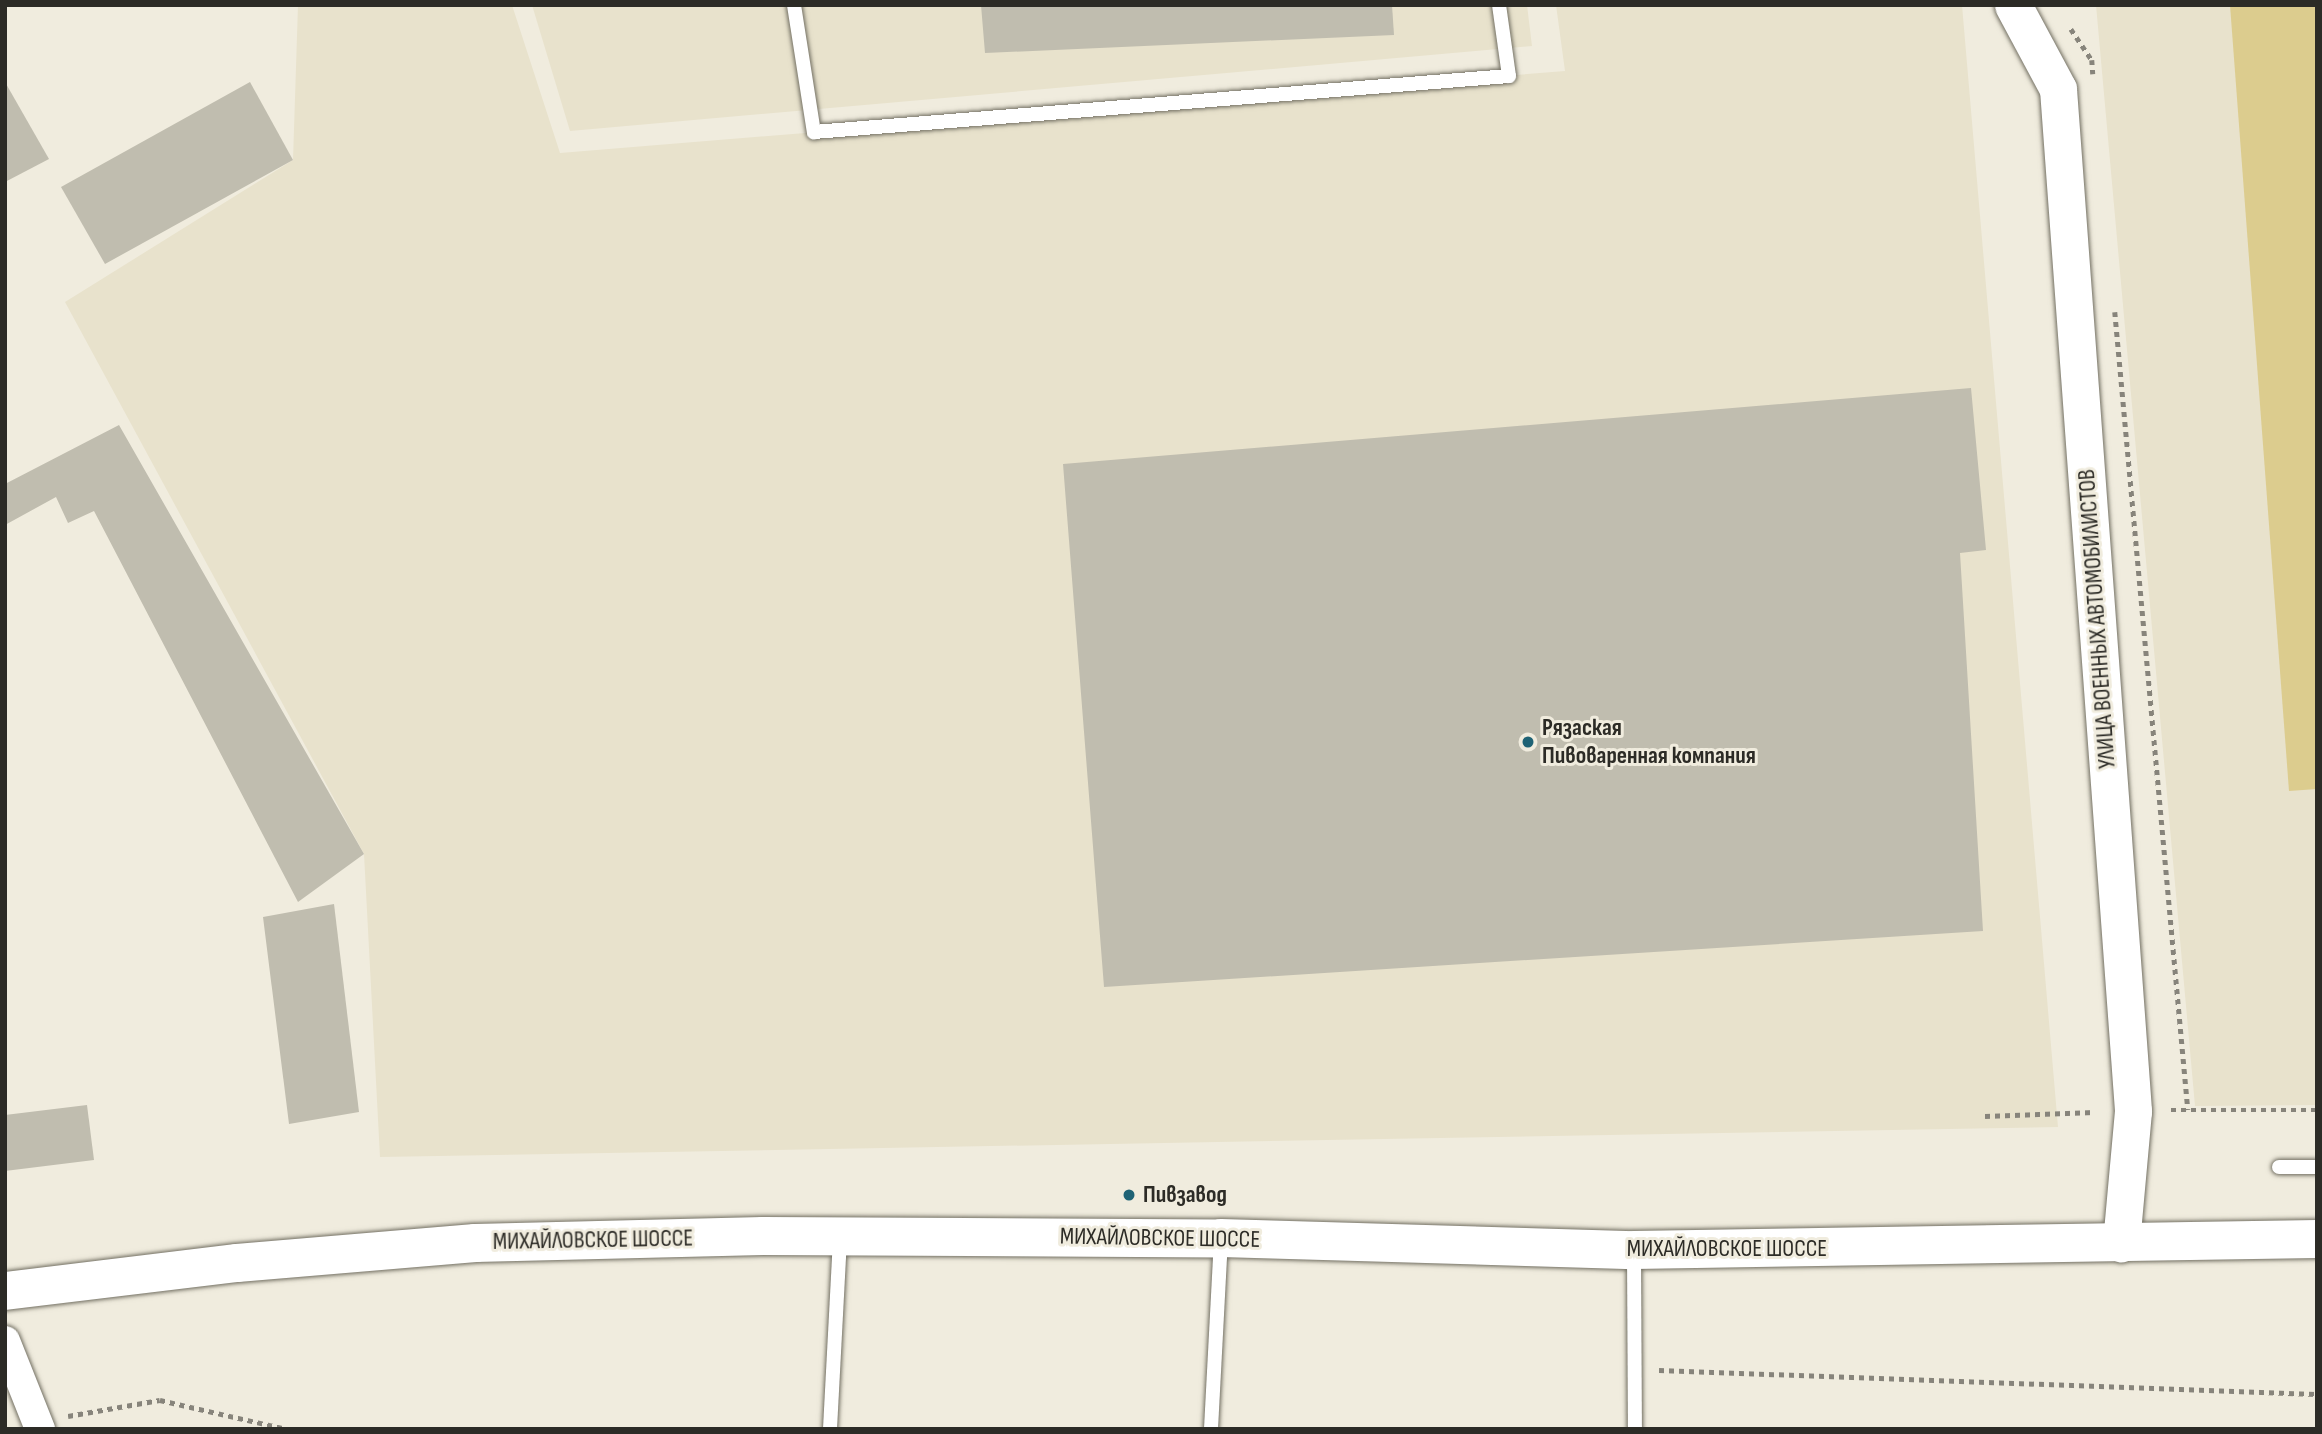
<!DOCTYPE html>
<html>
<head>
<meta charset="utf-8">
<style>
  body { margin:0 }
  #map { position:relative; width:2322px; height:1434px; overflow:hidden; background:#f0ecde; font-family:"Sofia Sans Condensed",sans-serif }
  div>[style] { position:absolute }
  .built>* { inset:0; background:#e8e2cc }
  .green>* { inset:0; background:#dccc8e }
  .building>* { inset:0; background:#c0bdaf }
  .path>* { height:4.5px; margin-top:-2.25px; transform-origin:0; background:repeating-linear-gradient(90deg,#87847b 0 5px,transparent 0 10px) }
  .roads { filter:drop-shadow(0 0 2px #737063) drop-shadow(0 0 2px #737063) }
  .service>* { height:14px; margin:-7px; padding:0 7px; transform-origin:7px; border-radius:7px; background:#fff }
  .minor>* { height:30px; margin:-15px; padding:0 15px; transform-origin:15px; border-radius:15px; background:#fff }
  .tertiary>* { height:37px; margin:-18.5px; padding:0 18.5px; transform-origin:18.5px; border-radius:18.5px; background:#fff }
  .primary>* { height:38px; margin:-19px; padding:0 19px; transform-origin:19px; border-radius:19px; background:#fff }
  .dots>* { width:19px; height:19px; translate:-50% -50%; box-sizing:border-box; border:4px solid #f0ecde; border-radius:50% }
  span { translate:-50% -50%; white-space:nowrap; text-align:center; line-height:1.15; -webkit-text-stroke:6px #f0ecde; paint-order:stroke }
  .street-label { font-size:24px; color:#2c2b26 }
  .poi-label { font-size:24px; color:#2c2b26; font-weight:700 }
  .left { translate:0 -50%; text-align:left }
  .frame { position:absolute; inset:0; border:7px solid #2c2b26; pointer-events:none }
</style>
</head>
<body>
<div id="map">
  <div class="built">
    <div style="clip-path:polygon(298px 5px,512px 5px,560px 153px,1565px 71px,1556px 5px,1962px 5px,2058px 1127px,380px 1157px,364px 854px,65px 302px,293px 160px)"></div>
    <div style="clip-path:polygon(532px 5px,1527px 5px,1532px 46px,570px 131px)"></div>
    <div style="clip-path:polygon(2096px 5px,2317px 5px,2317px 1105px,2195px 1106px)"></div>
  </div>
  <div class="green">
    <div style="clip-path:polygon(2230px 5px,2317px 5px,2317px 789px,2289px 791px)"></div>
  </div>
  <div class="building">
    <div style="clip-path:polygon(981px 5px,1392px 5px,1394px 35px,985px 53px)"></div>
    <div style="clip-path:polygon(5px 82px,49px 159px,5px 182px)"></div>
    <div style="clip-path:polygon(250px 82px,293px 160px,105px 264px,61px 187px)"></div>
    <div style="clip-path:polygon(1971px 388px,1986px 550px,1960px 553px,1983px 931px,1104px 987px,1063px 464px)"></div>
    <div style="clip-path:polygon(119px 425px,364px 854px,298px 902px,94px 511px,68px 523px,56px 497px,5px 525px,5px 484px)"></div>
    <div style="clip-path:polygon(334px 904px,359px 1112px,289px 1124px,263px 917px)"></div>
    <div style="clip-path:polygon(87px 1105px,94px 1160px,5px 1171px,5px 1115px)"></div>
  </div>
  <div class="path">
    <div style="left:2071px;top:29px;width:37px;rotate:56deg"></div>
    <div style="left:2092px;top:60px;width:14px;rotate:86deg"></div>
    <div style="left:2115px;top:312px;width:801px;rotate:84.77deg"></div>
    <div style="left:2171px;top:1110px;width:146px"></div>
    <div style="left:1985px;top:1116px;width:110px;rotate:-2.1deg"></div>
    <div style="left:1659px;top:1370px;width:658px;rotate:2.09deg"></div>
    <div style="left:68px;top:1416px;width:93px;rotate:-9.9deg"></div>
    <div style="left:160px;top:1400px;width:130px;rotate:12.9deg"></div>
  </div>
  <div class="roads">
    <div class="service">
      <div style="left:794px;top:5px;width:129px;rotate:81.1deg"></div>
      <div style="left:814px;top:132px;width:697px;rotate:-4.61deg"></div>
      <div style="left:1509px;top:76px;width:72px;rotate:-98deg"></div>
      <div style="left:2279px;top:1167px;width:38px"></div>
      <div style="left:1634px;top:1252px;width:177px;rotate:89.7deg"></div>
      <div style="left:830px;top:1429px;width:191px;rotate:-87deg"></div>
      <div style="left:1211px;top:1429px;width:191px;rotate:-87deg"></div>
    </div>
    <div class="minor">
      <div style="left:5px;top:1341px;width:95px;rotate:68.3deg"></div>
    </div>
    <div class="tertiary">
      <div style="left:2013px;top:5px;width:95px;rotate:61.8deg"></div>
      <div style="left:2058px;top:89px;width:1025px;rotate:85.8deg"></div>
      <div style="left:2133px;top:1111px;width:133px;rotate:95.2deg"></div>
    </div>
    <div class="primary">
      <div style="left:5px;top:1291px;width:234px;rotate:-6.9deg"></div>
      <div style="left:237px;top:1263px;width:239px;rotate:-4.8deg"></div>
      <div style="left:475px;top:1243px;width:288px;rotate:-1.4deg"></div>
      <div style="left:763px;top:1236px;width:458px;rotate:0.3deg"></div>
      <div style="left:1221px;top:1238px;width:413px;rotate:1.7deg"></div>
      <div style="left:1634px;top:1250px;width:683px;rotate:-0.92deg"></div>
    </div>
  </div>
  <div class="dots">
    <div style="left:1528px;top:742px;background:#1f6375"></div>
    <div style="left:1129px;top:1195px;background:#1f6375"></div>
  </div>
  <div class="street-label">
    <span style="left:2097px;top:619px;rotate:-94deg">УЛИЦА ВОЕННЫХ АВТОМОБИЛИСТОВ</span>
    <span style="left:1160px;top:1238px;rotate:1deg">МИХАЙЛОВСКОЕ ШОССЕ</span>
    <span style="left:593px;top:1240px;rotate:-1deg">МИХАЙЛОВСКОЕ ШОССЕ</span>
    <span style="left:1727px;top:1249px">МИХАЙЛОВСКОЕ ШОССЕ</span>
  </div>
  <div class="poi-label">
    <span class="left" style="left:1542px;top:742px">Рязаская<br>Пивоваренная компания</span>
    <span class="left" style="left:1143px;top:1195px">Пивзавод</span>
  </div>
  <div class="frame"></div>
</div>
</body>
</html>
